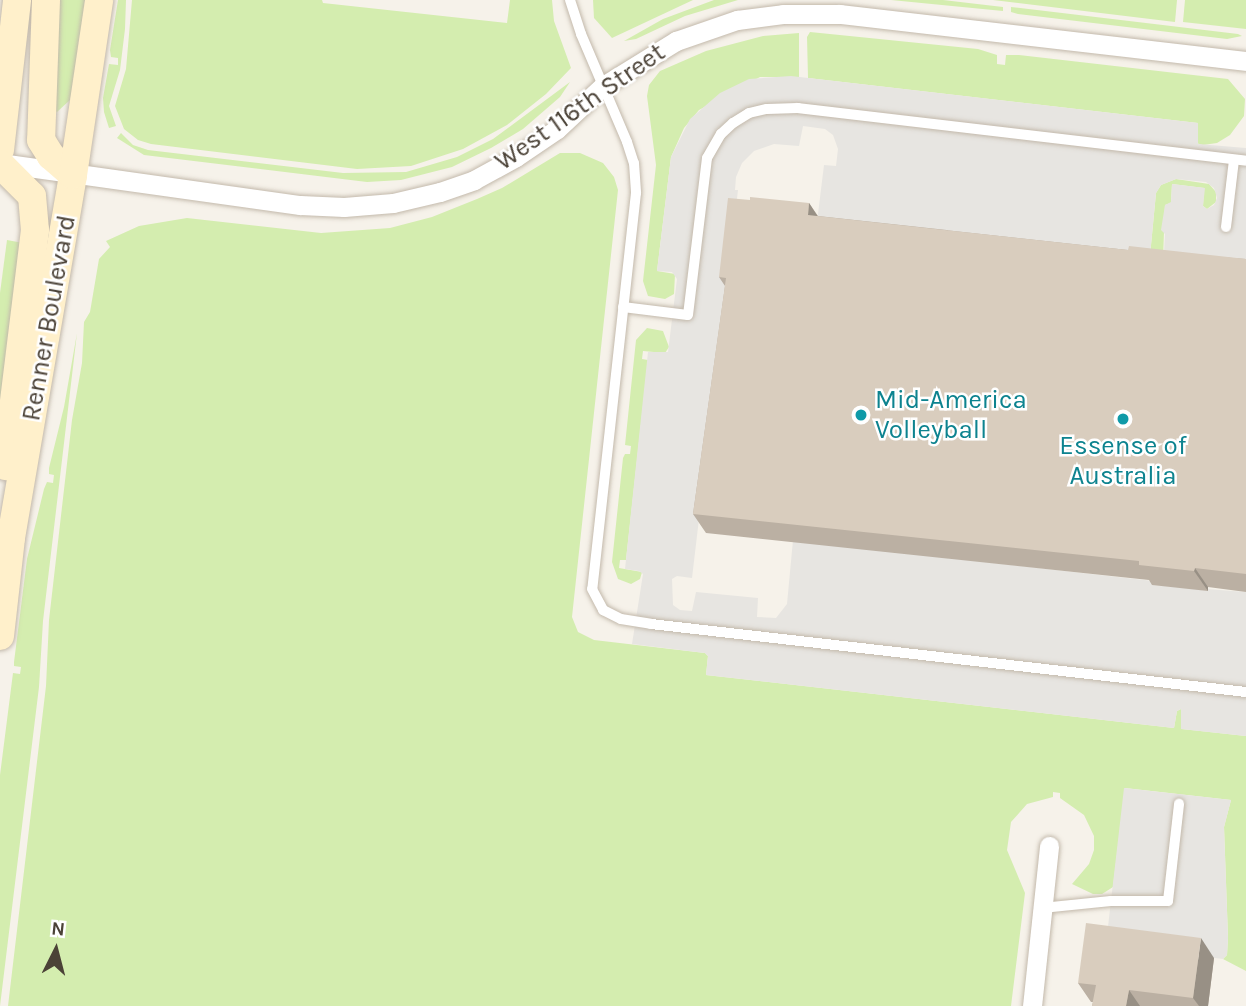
<!DOCTYPE html>
<html>
<head>
<meta charset="utf-8">
<style>
  body { margin:0 }
  #map { position:relative; width:1246px; height:1006px; overflow:hidden; background:#f6f2ea; font-family:Karla,sans-serif }
  div>[style] { position:absolute }
  .green>* { inset:0; background:#d4edaf }
  .parking>* { inset:0; background:#e7e5e1 }
  .roads { filter:drop-shadow(0 0 2px #c3b9ab) drop-shadow(0 0 2px #c3b9ab) }
  .service>* { height:10px; margin:-5px; padding:0 5px; transform-origin:5px; border-radius:5px; background:#fff }
  .minor>* { height:19px; margin:-9.5px; padding:0 9.5px; transform-origin:9.5px; border-radius:9.5px; background:#fff }
  .secondary>* { height:28px; margin:-14px; padding:0 14px; transform-origin:14px; border-radius:14px; background:#fff0cb }
  .wall>* { inset:0; background:#bbb0a3 }
  .shaded-wall>* { inset:0; background:#989085 }
  .building>* { inset:0; background:#d9cdbe }
  .dots>* { width:19px; height:19px; translate:-50% -50%; box-sizing:border-box; border:4px solid #fff; border-radius:50% }
  span { translate:-50% -50%; white-space:nowrap; text-align:center; line-height:1.15; -webkit-text-stroke:5px #fff; paint-order:stroke }
  .street-label { font-size:26px; color:#4b4237 }
  .culture-label { font-size:26px; color:#0d838f }
  .left { translate:0 -50%; text-align:left }
  .north { position:absolute; left:21px; top:915px; width:70px; height:70px; -webkit-text-stroke:5px #fff; paint-order:stroke; rotate:6deg; font-size:19px; font-weight:700; line-height:28px; text-align:center; color:#4b4237 }
  .north::after { content:''; display:block; margin:auto; width:24px; height:32px; background:#4b4237; clip-path:polygon(50% 0,100% 100%,50% 72%,0 100%) }
</style>
</head>
<body>
<div id="map">
  <div class="green">
    <div style="clip-path:polygon(56px 0,85px 0,74px 87px,70px 100px,57px 112px,54px 110px)"></div>
    <div style="clip-path:polygon(118px 0,126px 0,125px 29px,120px 70px,109px 106px,116px 126px,109px 128px,104px 112px,103px 98px,109px 64px,118px 65px,118px 58px,111px 57px,110px 50px)"></div>
    <div style="clip-path:polygon(132px 0,322px 0,323px 3px,507px 23px,510px 0,552px 0,554px 21px,571px 68px,546px 94px,507px 125px,463px 149px,411px 166px,357px 169px,151px 144px,138px 140px,124px 129px,115px 106px,126px 69px)"></div>
    <div style="clip-path:polygon(593px 0,693px 0,612px 38px,594px 18px)"></div>
    <div style="clip-path:polygon(714px 0,738px 0,685px 16px,636px 39px,624px 41px,663px 19px)"></div>
    <div style="clip-path:polygon(891px 0,943px 0,1003px 7px,1003px 11px)"></div>
    <div style="clip-path:polygon(993px 0,1177px 0,1175px 22px)"></div>
    <div style="clip-path:polygon(1185px 0,1246px 0,1246px 29px,1183px 22px)"></div>
    <div style="clip-path:polygon(1011px 7px,1238px 34px,1242px 36px,1227px 39px,1018px 14px,1011px 12px)"></div>
    <div style="clip-path:polygon(810px 32px,978px 49px,997px 55px,997px 64px,1005px 65px,1006px 55px,1019px 55px,1228px 79px,1245px 99px,1244px 116px,1230px 135px,1217px 143px,1203px 145px,1196px 143px,1198px 123px,808px 78px,807px 37px)"></div>
    <div style="clip-path:polygon(799px 33px,799px 77px,760px 77px,699px 110px,684px 128px,671px 157px,657px 271px,675px 274px,674px 294px,665px 299px,648px 296px,643px 281px,656px 165px,647px 96px,649px 85px,660px 71px,706px 51px,763px 36px)"></div>
    <div style="clip-path:polygon(570px 82px,560px 97px,523px 129px,491px 148px,452px 167px,401px 180px,367px 182px,144px 155px,117px 138px,121px 133px,133px 145px,148px 150px,343px 173px,406px 172px,457px 157px,493px 139px)"></div>
    <div style="clip-path:polygon(560px 153px,580px 153px,603px 163px,614px 177px,618px 190px,572px 617px,578px 632px,594px 640px,705px 653px,708px 656px,706px 675px,1174px 728px,1177px 711px,1181px 709px,1182px 729px,1246px 736px,1246px 971px,1223px 959px,1227px 955px,1228px 938px,1224px 827px,1231px 800px,1125px 788px,1113px 887px,1102px 894px,1093px 894px,1072px 884px,1089px 864px,1094px 850px,1094px 836px,1084px 815px,1060px 798px,1060px 793px,1053px 792px,1053px 797px,1027px 804px,1011px 822px,1007px 850px,1025px 893px,1011px 1006px,8px 1006px,46px 686px,49px 620px,72px 420px,82px 363px,84px 322px,90px 312px,99px 259px,110px 247px,106px 241px,139px 226px,187px 218px,321px 233px,390px 228px,432px 217px,477px 199px,502px 188px)"></div>
    <div style="clip-path:polygon(1176px 179px,1209px 184px,1216px 192px,1216px 202px,1207px 209px,1203px 206px,1204px 188px,1172px 184px,1171px 203px,1165px 205px,1163px 259px,1149px 266px,1156px 193px,1161px 185px)"></div>
    <div style="clip-path:polygon(7px 240px,23px 243px,0 432px,0 293px)"></div>
    <div style="clip-path:polygon(647px 328px,663px 331px,669px 347px,665px 353px,643px 351px,642px 359px,648px 360px,626px 560px,620px 560px,619px 568px,642px 572px,640px 579px,631px 584px,618px 579px,612px 562px,623px 458px,625px 454px,630px 454px,631px 446px,625px 445px,636px 340px)"></div>
    <div style="clip-path:polygon(77px 333px,43px 621px,39px 687px,0 1006px,0 775px,13px 673px,20px 674px,21px 667px,14px 666px,14px 662px,27px 559px,44px 489px,47px 482px,53px 483px,54px 475px,49px 474px,49px 468px,64px 407px)"></div>
  </div>
  <div class="parking">
    <div style="clip-path:polygon(791px 76px,1198px 123px,1198px 144px,1246px 148px,1246px 262px,1164px 253px,1165px 234px,1161px 230px,1165px 205px,1171px 202px,1172px 184px,1205px 188px,1203px 206px,1207px 209px,1214px 205px,1217px 198px,1214px 188px,1206px 182px,1176px 179px,1161px 185px,1156px 193px,1149px 266px,817px 222px,824px 165px,836px 166px,838px 149px,833px 135px,825px 129px,803px 126px,799px 146px,774px 144px,754px 151px,742px 163px,736px 177px,735px 190px,738px 190px,692px 578px,677px 576px,672px 579px,673px 605px,680px 610px,692px 611px,696px 592px,758px 598px,757px 617px,776px 618px,787px 604px,793px 540px,1153px 581px,1153px 585px,1246px 592px,1246px 736px,1181px 729px,1181px 709px,1177px 711px,1174px 728px,706px 675px,708px 656px,705px 653px,632px 644px,643px 574px,639px 571px,625px 569px,648px 352px,668px 352px,677px 279px,672px 272px,657px 271px,671px 157px,690px 119px,720px 93px,749px 79px)"></div>
    <div style="clip-path:polygon(1124px 788px,1231px 800px,1224px 827px,1228px 938px,1227px 955px,1223px 959px,1106px 944px)"></div>
  </div>
  <div class="roads">
    <div class="service">
      <div style="left:570px;top:0;width:36px;rotate:72deg"></div>
      <div style="left:581px;top:34px;width:117px;rotate:66.9deg"></div>
      <div style="left:627px;top:142px;width:22px;rotate:72deg"></div>
      <div style="left:634px;top:163px;width:30px;rotate:86deg"></div>
      <div style="left:636px;top:193px;width:398px;rotate:96.3deg"></div>
      <div style="left:592px;top:589px;width:24px;rotate:62deg"></div>
      <div style="left:603px;top:610px;width:20px;rotate:27deg"></div>
      <div style="left:621px;top:619px;width:30px;rotate:9deg"></div>
      <div style="left:651px;top:624px;width:599px;rotate:6.52deg"></div>
      <div style="left:1226px;top:227px;width:67px;rotate:-83.2deg"></div>
      <div style="left:623px;top:307px;width:65px;rotate:7deg"></div>
      <div style="left:688px;top:315px;width:158px;rotate:-83.1deg"></div>
      <div style="left:707px;top:158px;width:28px;rotate:-60deg"></div>
      <div style="left:721px;top:134px;width:16px;rotate:-43deg"></div>
      <div style="left:733px;top:123px;width:19px;rotate:-32deg"></div>
      <div style="left:749px;top:113px;width:18px;rotate:-13deg"></div>
      <div style="left:767px;top:109px;width:31px;rotate:-2deg"></div>
      <div style="left:798px;top:108px;width:451px;rotate:6.7deg"></div>
      <div style="left:1042px;top:908px;width:69px;rotate:-5.8deg"></div>
      <div style="left:1111px;top:901px;width:57px"></div>
      <div style="left:1168px;top:901px;width:98px;rotate:-83.5deg"></div>
    </div>
    <div class="minor">
      <div style="left:0;top:163px;width:303px;rotate:8deg"></div>
      <div style="left:300px;top:205px;width:44px;rotate:2.6deg"></div>
      <div style="left:344px;top:207px;width:49px;rotate:-4.7deg"></div>
      <div style="left:393px;top:203px;width:48px;rotate:-13.2deg"></div>
      <div style="left:440px;top:192px;width:36px;rotate:-19deg"></div>
      <div style="left:474px;top:180px;width:48px;rotate:-28.7deg"></div>
      <div style="left:516px;top:157px;width:50px;rotate:-34.3deg"></div>
      <div style="left:557px;top:129px;width:63px;rotate:-43.1deg"></div>
      <div style="left:603px;top:86px;width:86px;rotate:-31.7deg"></div>
      <div style="left:676px;top:41px;width:65px;rotate:-19deg"></div>
      <div style="left:737px;top:20px;width:46px;rotate:-7.4deg"></div>
      <div style="left:783px;top:14px;width:57px"></div>
      <div style="left:840px;top:14px;width:409px;rotate:6.6deg"></div>
      <div style="left:1032px;top:1006px;width:161px;rotate:-83.9deg"></div>
    </div>
    <div class="secondary">
      <div style="left:46px;top:0;width:140px;rotate:92deg"></div>
      <div style="left:41px;top:140px;width:19px;rotate:58deg"></div>
      <div style="left:51px;top:156px;width:29px;rotate:41deg"></div>
      <div style="left:0;top:150px;width:151px;rotate:-83.5deg"></div>
      <div style="left:0;top:164px;width:45px;rotate:45deg"></div>
      <div style="left:32px;top:196px;width:34px;rotate:85deg"></div>
      <div style="left:35px;top:230px;width:238px;rotate:97deg"></div>
      <div style="left:0;top:636px;width:99px;rotate:-83.6deg"></div>
      <div style="left:11px;top:538px;width:368px;rotate:-80.3deg"></div>
      <div style="left:73px;top:175px;width:177px;rotate:-81.5deg"></div>
    </div>
  </div>
  <div class="wall">
    <div style="clip-path:polygon(809px 203px,818px 216px,1128px 250px,1246px 259px,1246px 592px,1208px 587px,1208px 591px,1152px 585px,1149px 580px,706px 533px,693px 514px,725px 286px,719px 277px)"></div>
    <div style="clip-path:polygon(1214px 958px,1208px 1006px,1092px 1006px,1093px 1002px,1091px 1002px,1078px 983px)"></div>
  </div>
  <div class="shaded-wall">
    <div style="clip-path:polygon(809px 203px,822px 223px,808px 215px)"></div>
    <div style="clip-path:polygon(1195px 568px,1208px 587px,1208px 591px,1194px 571px)"></div>
    <div style="clip-path:polygon(1201px 938px,1214px 958px,1208px 1006px,1199px 1006px,1193px 998px)"></div>
    <div style="clip-path:polygon(1129px 990px,1140px 1006px,1126px 1006px)"></div>
  </div>
  <div class="building">
    <div style="clip-path:polygon(750px 197px,809px 203px,808px 215px,1128px 250px,1129px 246px,1246px 259px,1246px 574px,1195px 568px,1194px 571px,1139px 565px,1139px 561px,693px 514px,726px 278px,719px 277px,728px 198px,750px 200px)"></div>
    <div style="clip-path:polygon(1086px 923px,1201px 938px,1193px 998px,1129px 990px,1126px 1006px,1092px 1006px,1096px 985px,1078px 983px)"></div>
  </div>
  <div class="dots">
    <div style="left:861px;top:415px;background:#0f9aa8"></div>
    <div style="left:1123px;top:419px;background:#0f9aa8"></div>
  </div>
  <div class="street-label">
    <span style="left:580px;top:107px;rotate:-35deg">West 116th Street</span>
    <span style="left:49px;top:318px;rotate:-80deg">Renner Boulevard</span>
  </div>
  <div class="culture-label">
    <span class="left" style="left:875px;top:415px">Mid-America<br>Volleyball</span>
    <span style="left:1123px;top:461px">Essense of<br>Australia</span>
  </div>
  <div class="north">N</div>
</div>
</body>
</html>
